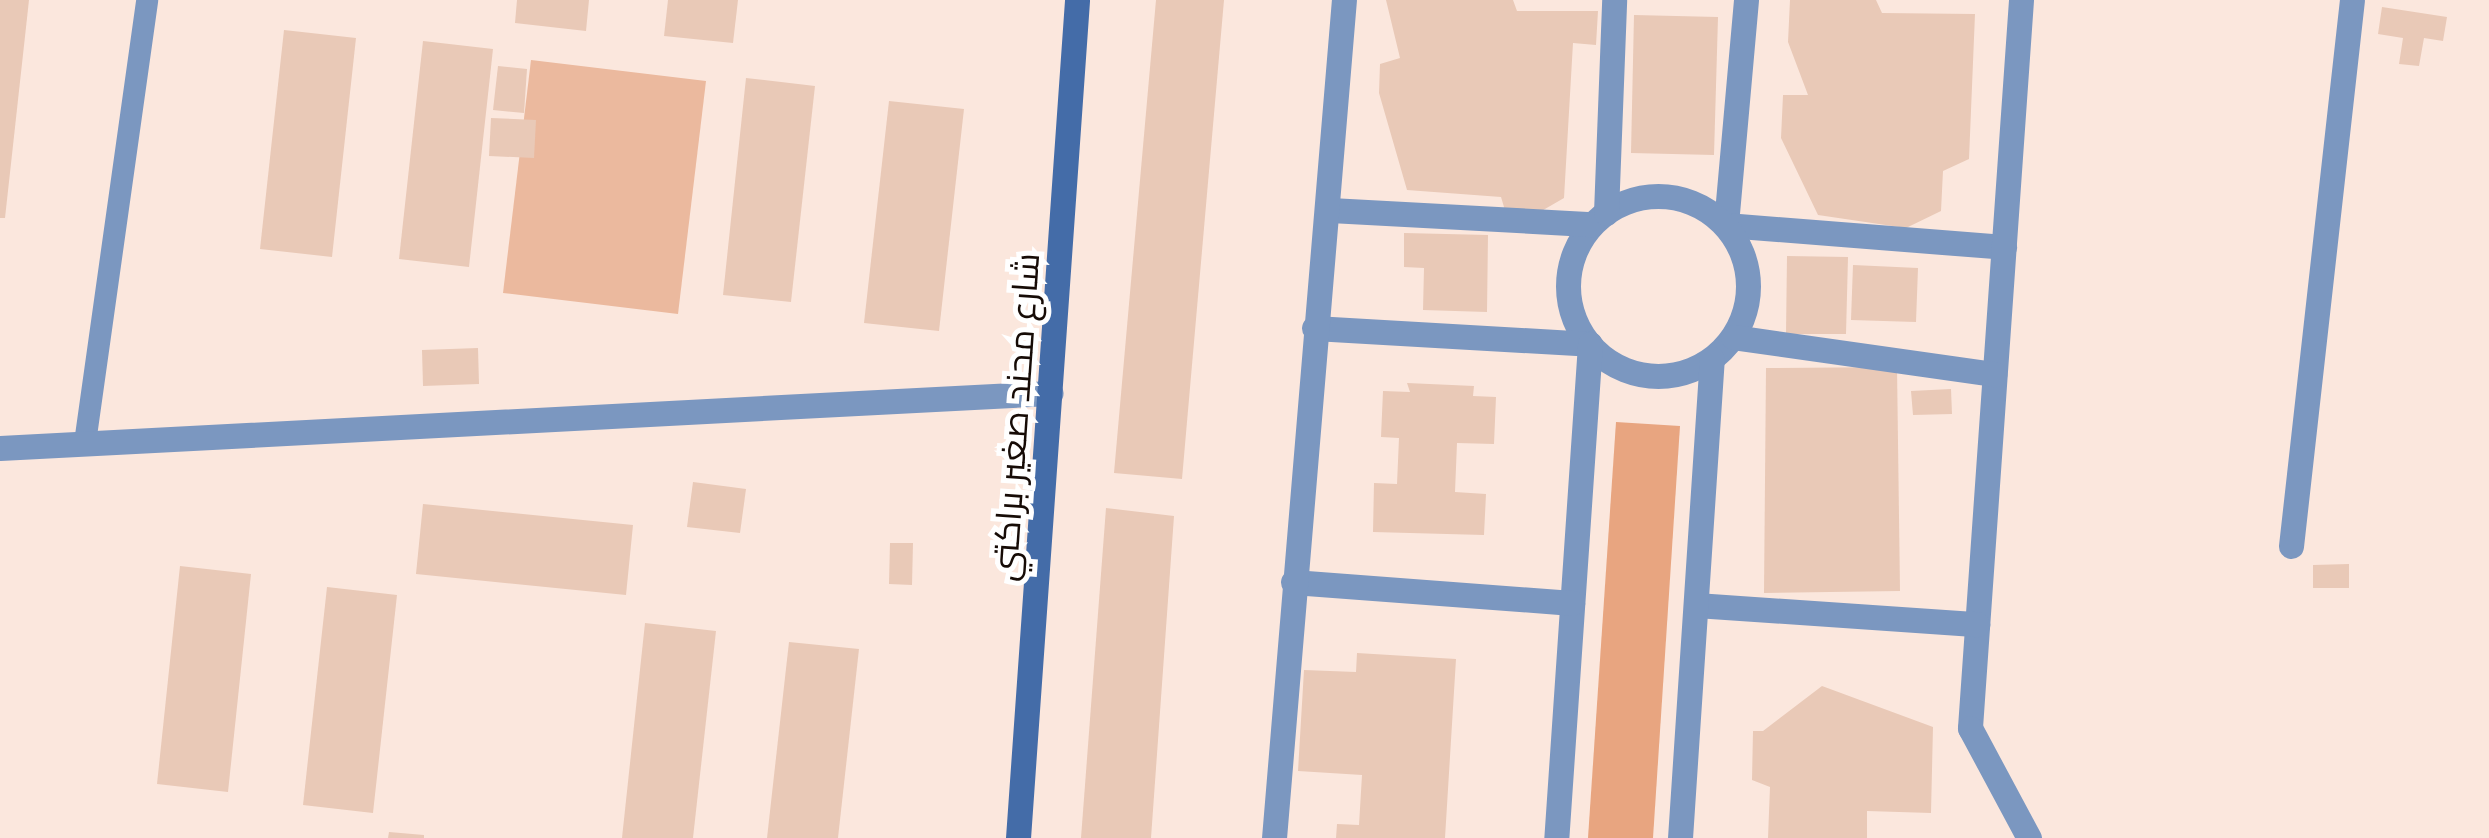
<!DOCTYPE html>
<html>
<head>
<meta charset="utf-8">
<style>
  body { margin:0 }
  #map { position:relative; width:2489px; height:838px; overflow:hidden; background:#fbe7dd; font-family:Lato,Cairo,sans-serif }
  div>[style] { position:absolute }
  .green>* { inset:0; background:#ebb99e }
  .forest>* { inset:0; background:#e8a580 }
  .building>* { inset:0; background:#e9c9b7 }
  .lane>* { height:22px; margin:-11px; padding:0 11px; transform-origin:11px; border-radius:11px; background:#7b97c0 }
  .street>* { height:25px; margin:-12.5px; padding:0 12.5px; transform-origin:12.5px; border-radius:12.5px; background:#7b97c0 }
  .street>.ring { margin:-12.5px; padding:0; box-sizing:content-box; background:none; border:25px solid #7b97c0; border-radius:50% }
  .secondary>* { height:25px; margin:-12.5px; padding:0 12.5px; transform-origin:12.5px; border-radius:12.5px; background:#446ca8 }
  span { translate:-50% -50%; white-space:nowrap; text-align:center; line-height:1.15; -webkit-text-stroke:10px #fff; paint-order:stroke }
  .street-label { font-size:35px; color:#160b06 }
</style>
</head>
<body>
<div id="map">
  <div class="green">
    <div style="clip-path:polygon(531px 60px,706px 81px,678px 314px,503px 293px)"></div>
  </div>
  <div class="forest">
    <div style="clip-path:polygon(1616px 422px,1680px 426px,1653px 838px,1588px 838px)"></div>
  </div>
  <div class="building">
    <div style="clip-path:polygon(0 0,29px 0,5px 218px,0 218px)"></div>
    <div style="clip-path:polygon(517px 0,589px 0,586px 31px,515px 23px)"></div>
    <div style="clip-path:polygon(668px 0,738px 0,733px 43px,664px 36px)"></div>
    <div style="clip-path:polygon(1156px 0,1224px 0,1182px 479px,1114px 473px)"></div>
    <div style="clip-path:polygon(1386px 0,1513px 0,1517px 11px,1598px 11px,1596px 45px,1573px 43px,1564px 198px,1538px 213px,1507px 217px,1501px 197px,1407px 190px,1379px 93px,1380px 64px,1400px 58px)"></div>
    <div style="clip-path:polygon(1790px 0,1876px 0,1882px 13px,1975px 14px,1969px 159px,1943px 171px,1941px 211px,1906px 228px,1818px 215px,1781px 138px,1783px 95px,1808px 95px,1788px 42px)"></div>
    <div style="clip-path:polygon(2382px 7px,2447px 17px,2443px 41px,2424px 38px,2419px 66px,2399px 64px,2403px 38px,2378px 34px)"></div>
    <div style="clip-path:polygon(1634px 15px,1718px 17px,1714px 155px,1631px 153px)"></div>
    <div style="clip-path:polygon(284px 30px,356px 38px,332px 257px,260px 249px)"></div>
    <div style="clip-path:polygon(423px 41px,493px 49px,469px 267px,399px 259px)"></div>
    <div style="clip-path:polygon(498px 66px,527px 69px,524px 113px,493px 110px)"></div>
    <div style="clip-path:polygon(746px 78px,815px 86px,791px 302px,723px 295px)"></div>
    <div style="clip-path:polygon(889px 101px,964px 109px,939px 331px,864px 323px)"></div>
    <div style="clip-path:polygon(491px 118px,536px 120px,534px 158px,489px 156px)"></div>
    <div style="clip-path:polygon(1404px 233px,1488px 235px,1487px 312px,1423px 310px,1424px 268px,1404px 267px)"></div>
    <div style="clip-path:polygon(1787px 256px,1848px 257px,1846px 334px,1786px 334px)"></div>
    <div style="clip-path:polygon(1853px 265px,1918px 268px,1916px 322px,1851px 320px)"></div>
    <div style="clip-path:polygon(478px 348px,479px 384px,423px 386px,422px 350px)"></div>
    <div style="clip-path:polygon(1897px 367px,1900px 591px,1764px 593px,1766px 368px)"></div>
    <div style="clip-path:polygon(1407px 383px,1474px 386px,1473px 396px,1496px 397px,1494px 444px,1457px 443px,1455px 492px,1486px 494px,1484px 535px,1373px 532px,1374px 483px,1397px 484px,1399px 438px,1381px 437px,1383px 391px,1410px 392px)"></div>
    <div style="clip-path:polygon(1951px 389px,1952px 414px,1913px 415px,1911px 391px)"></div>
    <div style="clip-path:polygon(693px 482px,746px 489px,740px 533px,687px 527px)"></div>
    <div style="clip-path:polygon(423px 504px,633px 525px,626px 595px,416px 574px)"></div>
    <div style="clip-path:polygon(1106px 508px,1174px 516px,1151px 838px,1081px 838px)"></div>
    <div style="clip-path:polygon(890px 543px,913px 543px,912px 585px,889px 584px)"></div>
    <div style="clip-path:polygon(2349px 564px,2349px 588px,2313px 588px,2313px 565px)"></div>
    <div style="clip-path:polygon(180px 566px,251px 574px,228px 792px,157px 784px)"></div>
    <div style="clip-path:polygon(327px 587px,397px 595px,373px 813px,303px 805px)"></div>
    <div style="clip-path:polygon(645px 623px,716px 631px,693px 838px,622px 838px)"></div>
    <div style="clip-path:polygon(789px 642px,859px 649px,838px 838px,767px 838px)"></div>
    <div style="clip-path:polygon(1357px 653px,1456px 659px,1445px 838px,1336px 838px,1337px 824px,1359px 825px,1362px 775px,1298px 771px,1304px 670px,1356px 672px)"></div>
    <div style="clip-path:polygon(1822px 686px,1933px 727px,1931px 813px,1867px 811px,1867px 838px,1768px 838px,1770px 787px,1752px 780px,1753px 731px,1763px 731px)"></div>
    <div style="clip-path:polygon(389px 832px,424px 835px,424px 838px,388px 838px)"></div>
  </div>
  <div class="lane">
    <div style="left:85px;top:443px;width:447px;rotate:-82deg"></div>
  </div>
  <div class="street">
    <div style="left:1746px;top:0;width:226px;rotate:95.1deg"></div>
    <div style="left:1726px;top:225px;width:279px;rotate:4.5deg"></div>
    <div style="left:2021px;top:0;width:730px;rotate:94.01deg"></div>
    <div style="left:1970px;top:728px;width:125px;rotate:61.8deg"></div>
    <div class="ring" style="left:1568px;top:196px;width:155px;height:155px"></div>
    <div style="left:1330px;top:210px;width:262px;rotate:3.1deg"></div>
    <div style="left:1606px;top:213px;width:213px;rotate:-87.8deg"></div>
    <div style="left:1314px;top:328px;width:276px;rotate:3.3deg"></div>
    <div style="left:1590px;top:344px;width:495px;rotate:93.9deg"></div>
    <div style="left:1733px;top:337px;width:264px;rotate:8.1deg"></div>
    <div style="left:0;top:448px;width:1052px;rotate:-3deg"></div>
    <div style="left:2291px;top:546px;width:549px;rotate:-83.63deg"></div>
    <div style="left:1293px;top:582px;width:280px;rotate:4.3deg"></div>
    <div style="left:1696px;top:605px;width:282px;rotate:3.9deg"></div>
    <div style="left:1274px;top:838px;width:841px;rotate:-85.23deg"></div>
    <div style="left:1680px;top:838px;width:480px;rotate:-86.2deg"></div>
  </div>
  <div class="secondary">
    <div style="left:1018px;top:838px;width:840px;rotate:-85.97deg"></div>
  </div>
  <div class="street-label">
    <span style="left:1014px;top:417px;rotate:-86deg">شارع محند صغير براكتي</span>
  </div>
</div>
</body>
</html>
